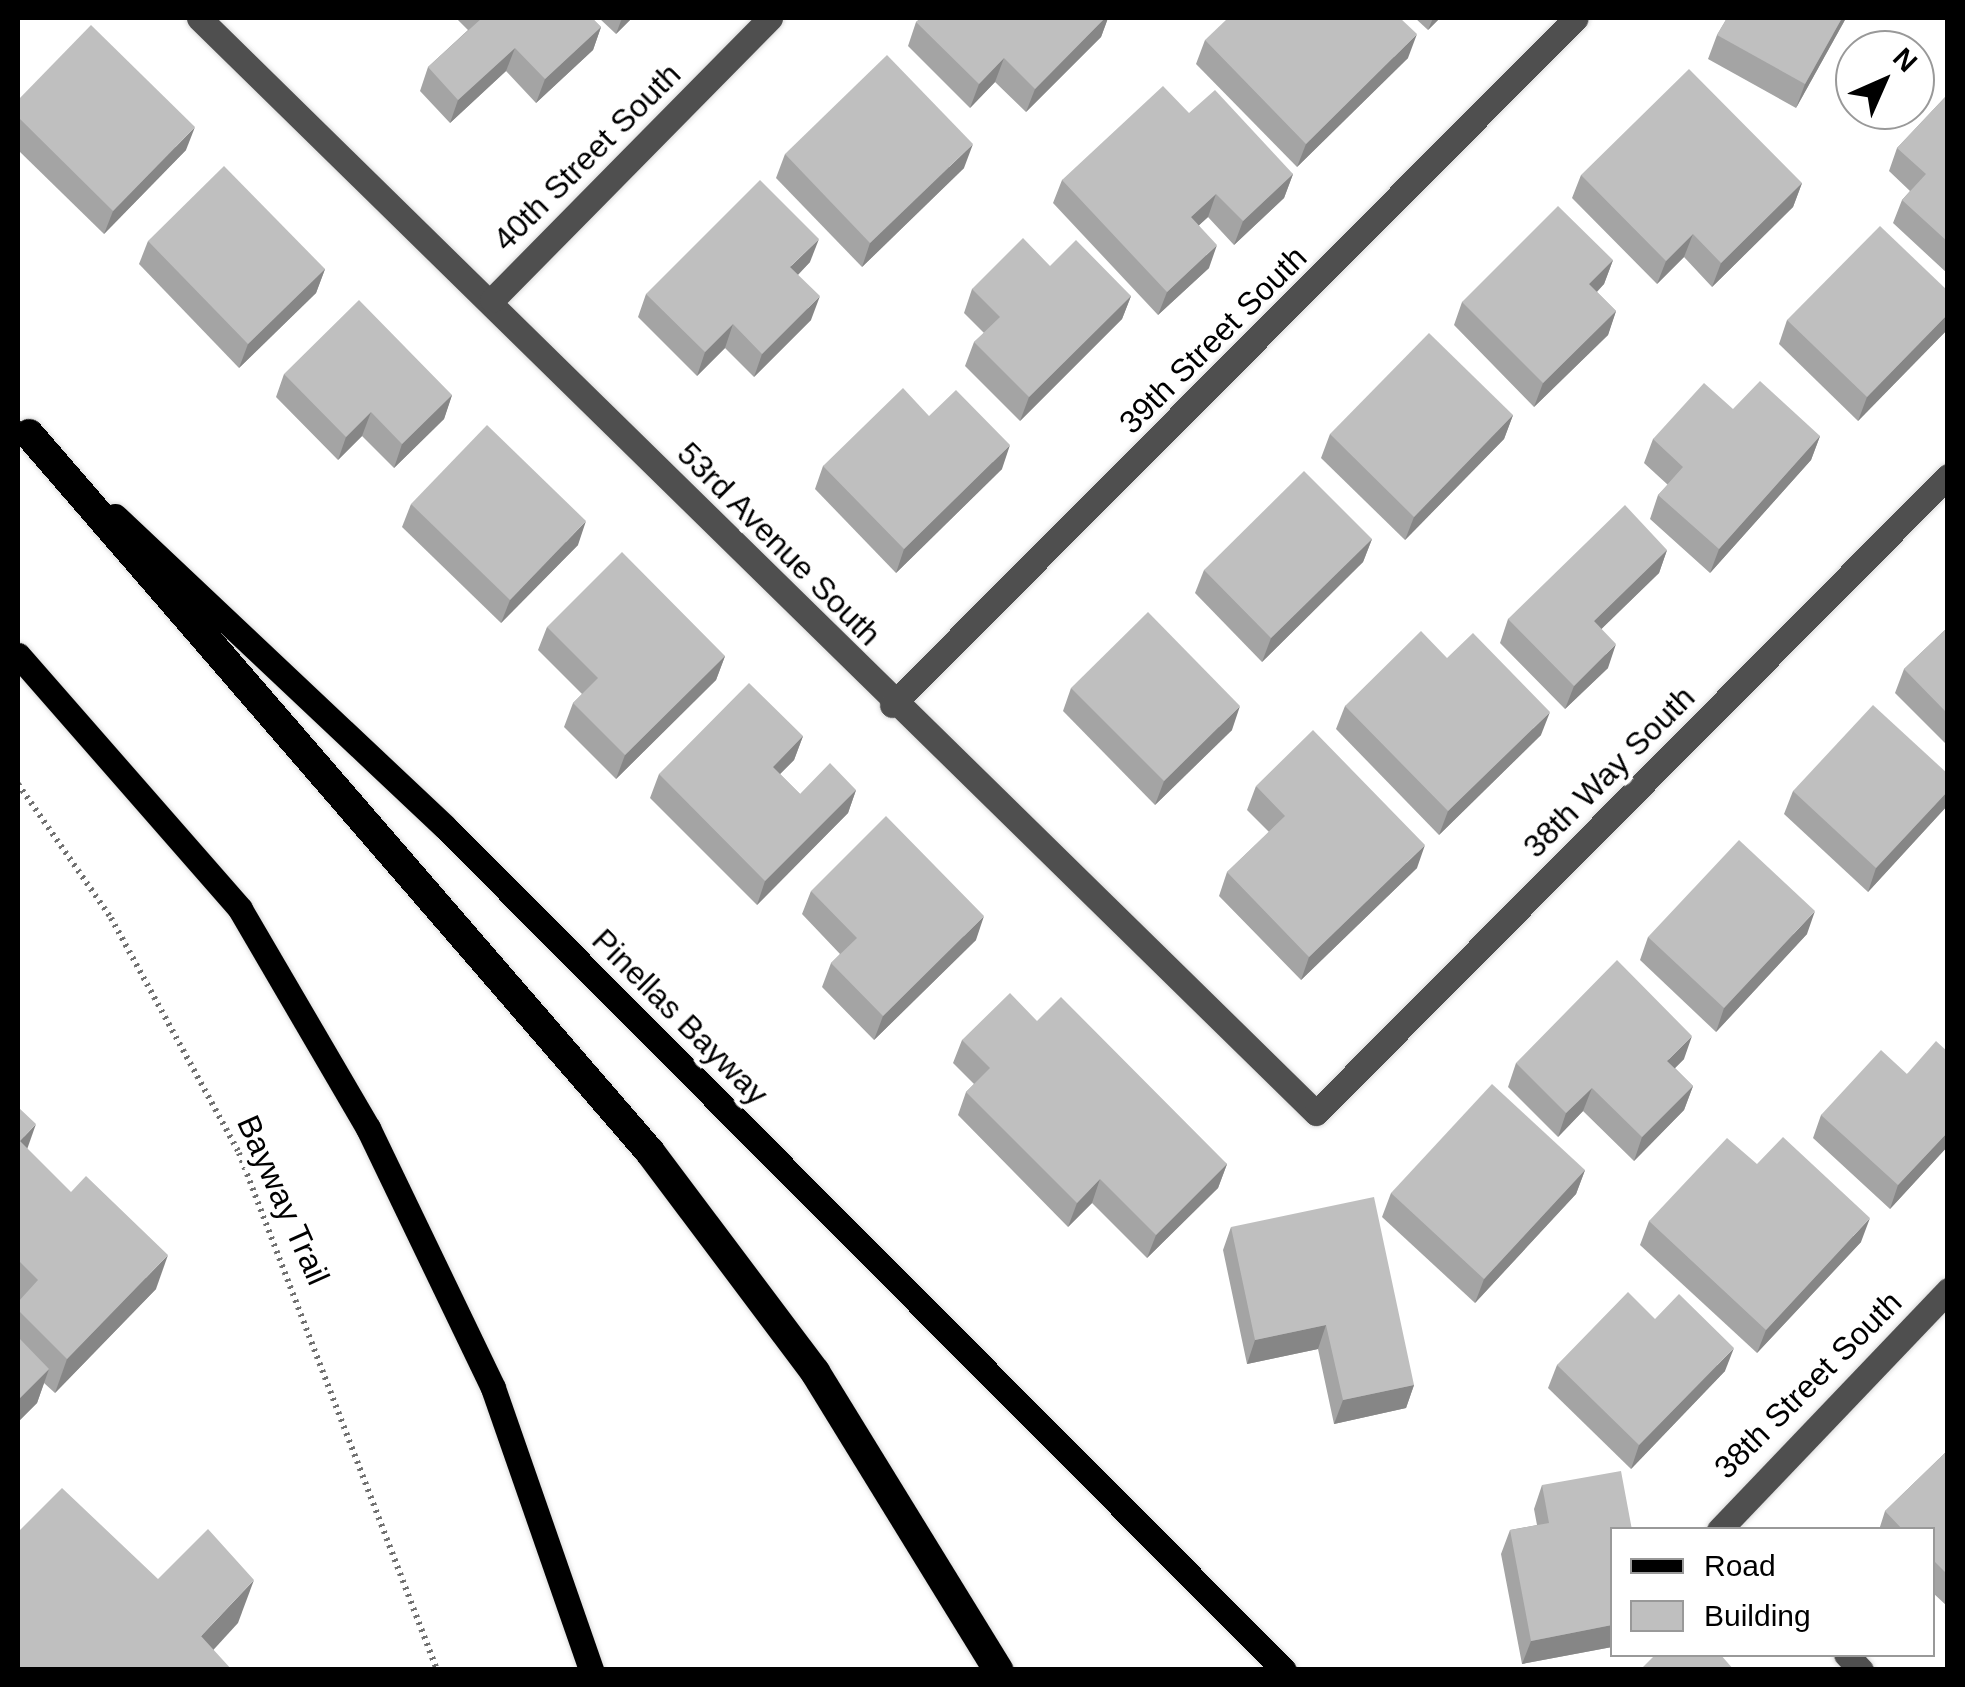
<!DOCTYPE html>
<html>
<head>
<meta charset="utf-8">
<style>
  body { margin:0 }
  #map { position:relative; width:1965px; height:1687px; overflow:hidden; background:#fff; font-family:Arial,sans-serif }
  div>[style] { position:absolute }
  .path>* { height:6px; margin-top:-3px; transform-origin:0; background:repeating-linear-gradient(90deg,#717171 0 2.5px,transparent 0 7.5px) }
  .roads { filter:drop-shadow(0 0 2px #dbdbdb) drop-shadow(0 0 2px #dbdbdb) }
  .minor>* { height:25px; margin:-12.5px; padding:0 12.5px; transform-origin:12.5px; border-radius:12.5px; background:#4f4f4f }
  .major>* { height:25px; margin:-12.5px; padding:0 12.5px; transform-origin:12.5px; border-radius:12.5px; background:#000 }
  .highway>* { height:30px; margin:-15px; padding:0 15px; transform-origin:15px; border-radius:15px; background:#000 }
  .wall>* { inset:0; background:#a4a4a4 }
  .shaded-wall>* { inset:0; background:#868686 }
  .building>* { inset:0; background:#bfbfbf }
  span { translate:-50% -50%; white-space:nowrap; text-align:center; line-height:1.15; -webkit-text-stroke:9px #fff; paint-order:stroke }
  .street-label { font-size:32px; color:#000 }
  .frame { position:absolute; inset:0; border:20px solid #000; pointer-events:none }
  .legend { position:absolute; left:1610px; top:1527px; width:325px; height:130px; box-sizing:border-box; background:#fff; border:2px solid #999; margin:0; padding:12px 18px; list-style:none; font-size:30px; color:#000 }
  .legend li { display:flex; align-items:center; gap:20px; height:50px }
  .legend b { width:50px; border:2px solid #999 }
  .north { position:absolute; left:1835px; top:30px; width:100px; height:100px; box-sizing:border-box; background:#fff; border:2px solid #999; border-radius:50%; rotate:45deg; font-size:28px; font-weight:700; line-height:40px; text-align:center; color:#000 }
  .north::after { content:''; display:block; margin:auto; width:35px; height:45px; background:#000; clip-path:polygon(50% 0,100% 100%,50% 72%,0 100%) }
</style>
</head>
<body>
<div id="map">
  <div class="path">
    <div style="left:18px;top:784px;width:163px;rotate:55.2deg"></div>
    <div style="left:111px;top:918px;width:268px;rotate:61.4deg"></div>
    <div style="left:239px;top:1153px;width:554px;rotate:69.04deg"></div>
  </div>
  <div class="roads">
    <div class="minor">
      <div style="left:199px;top:18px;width:1564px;rotate:44.43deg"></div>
      <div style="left:1316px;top:1113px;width:897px;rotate:-45.23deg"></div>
      <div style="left:492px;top:300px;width:396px;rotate:-45.4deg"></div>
      <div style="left:892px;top:705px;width:969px;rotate:-45.13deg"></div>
      <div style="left:1719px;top:1530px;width:332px;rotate:-46.3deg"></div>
      <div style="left:1846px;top:1654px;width:22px;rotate:47deg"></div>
    </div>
    <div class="major">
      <div style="left:115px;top:516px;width:453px;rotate:43.3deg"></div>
      <div style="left:445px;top:827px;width:1189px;rotate:45.14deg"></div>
      <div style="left:18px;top:655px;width:337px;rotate:48.8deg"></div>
      <div style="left:240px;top:909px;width:254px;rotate:59.7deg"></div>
      <div style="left:368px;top:1128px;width:288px;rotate:64.3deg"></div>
      <div style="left:493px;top:1388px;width:299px;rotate:70.8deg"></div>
    </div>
    <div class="highway">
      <div style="left:29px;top:434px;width:949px;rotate:49.14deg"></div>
      <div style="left:650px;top:1152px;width:275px;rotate:53.1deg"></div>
      <div style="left:815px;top:1372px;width:350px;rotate:58.4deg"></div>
    </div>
  </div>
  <div class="wall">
    <div style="clip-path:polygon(456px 18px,592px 18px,601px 27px,593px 50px,536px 103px,506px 71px,450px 123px,420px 91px,428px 67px,468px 30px)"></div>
    <div style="clip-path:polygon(599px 18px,632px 18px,616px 34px)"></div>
    <div style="clip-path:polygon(921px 18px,1108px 18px,1101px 37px,1026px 112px,995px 82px,970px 108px,908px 46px,916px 22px)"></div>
    <div style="clip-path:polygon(1415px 18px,1440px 18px,1428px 30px)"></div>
    <div style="clip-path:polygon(1727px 18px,1846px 18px,1796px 108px,1708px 59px,1717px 35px)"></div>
    <div style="clip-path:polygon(1205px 40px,1408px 58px,1297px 167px,1196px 64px)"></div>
    <div style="clip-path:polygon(1948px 94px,1948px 274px,1893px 223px,1902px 200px,1910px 191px,1889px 171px,1897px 148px)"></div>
    <div style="clip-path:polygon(18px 100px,186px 150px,104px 234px,18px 150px)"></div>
    <div style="clip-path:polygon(1189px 113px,1293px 174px,1284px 198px,1234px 245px,1208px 217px,1199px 225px,1209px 268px,1158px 315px,1053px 203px,1062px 180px)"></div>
    <div style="clip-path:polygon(785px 154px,964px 168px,862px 267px,776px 178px)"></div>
    <div style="clip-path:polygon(1581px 175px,1802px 183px,1793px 207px,1712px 287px,1684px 257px,1657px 284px,1572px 198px)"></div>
    <div style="clip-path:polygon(148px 241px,325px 269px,316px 293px,239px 368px,139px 264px)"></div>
    <div style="clip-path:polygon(1613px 260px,1604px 284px,1597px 292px,1616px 311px,1608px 335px,1534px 407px,1454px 325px,1462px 302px)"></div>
    <div style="clip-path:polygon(810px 262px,798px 275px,811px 320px,754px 377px,725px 348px,697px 376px,638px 317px,646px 294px)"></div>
    <div style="clip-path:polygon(1050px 266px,1131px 296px,1122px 319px,1020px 421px,965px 366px,974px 342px,984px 333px,964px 313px,972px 289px)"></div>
    <div style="clip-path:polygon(1948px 291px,1948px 329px,1858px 421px,1779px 344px,1787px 320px)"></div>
    <div style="clip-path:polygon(284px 374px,452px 395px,444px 419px,394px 468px,362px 436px,338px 460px,276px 397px)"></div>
    <div style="clip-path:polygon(1733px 409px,1820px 436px,1811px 460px,1710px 573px,1650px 519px,1658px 495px,1668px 485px,1644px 463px,1653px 439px)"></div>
    <div style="clip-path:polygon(1513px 415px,1504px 439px,1405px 540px,1321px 458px,1330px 434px)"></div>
    <div style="clip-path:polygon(929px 416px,1002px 469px,896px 573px,815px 489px,823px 466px)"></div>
    <div style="clip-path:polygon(411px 504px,578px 545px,501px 623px,402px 527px)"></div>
    <div style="clip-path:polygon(1372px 539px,1363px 562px,1262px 662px,1195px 593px,1204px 570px)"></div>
    <div style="clip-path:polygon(1667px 550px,1659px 573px,1601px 629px,1608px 668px,1565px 709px,1500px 643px,1508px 619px)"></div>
    <div style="clip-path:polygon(547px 627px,725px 656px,716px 680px,616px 779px,564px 727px,573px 703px,582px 694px,538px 650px)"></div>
    <div style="clip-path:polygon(1948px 627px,1948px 746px,1895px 693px,1904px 669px)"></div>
    <div style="clip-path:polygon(1447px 658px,1541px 735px,1439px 835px,1336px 729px,1345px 706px)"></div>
    <div style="clip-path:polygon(1071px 688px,1232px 730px,1155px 805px,1063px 711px)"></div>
    <div style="clip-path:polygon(803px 736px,794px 760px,780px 774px,800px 794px,856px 790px,848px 813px,757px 905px,650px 798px,659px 774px)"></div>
    <div style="clip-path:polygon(1948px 774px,1948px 805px,1868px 892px,1784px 814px,1793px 791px)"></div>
    <div style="clip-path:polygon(1256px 786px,1417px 868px,1301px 980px,1219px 896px,1227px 872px,1269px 832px,1247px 810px)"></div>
    <div style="clip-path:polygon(811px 891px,976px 940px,874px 1040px,822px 987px,831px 963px,840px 954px,802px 914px)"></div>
    <div style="clip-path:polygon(1807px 934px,1716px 1032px,1640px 960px,1648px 937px)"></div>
    <div style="clip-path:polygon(1037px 1021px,1227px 1164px,1218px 1188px,1147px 1258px,1092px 1203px,1068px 1227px,958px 1115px,966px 1092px,974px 1084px,953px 1063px,962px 1040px)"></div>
    <div style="clip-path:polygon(1948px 1052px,1948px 1146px,1890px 1209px,1813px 1138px,1821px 1115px,1907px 1074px)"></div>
    <div style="clip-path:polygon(1684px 1059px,1675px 1068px,1693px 1086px,1684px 1110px,1634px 1161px,1583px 1111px,1558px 1137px,1508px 1087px,1516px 1063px)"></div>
    <div style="clip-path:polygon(18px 1107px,27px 1149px,156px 1289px,55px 1393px,44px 1383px,37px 1403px,18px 1422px)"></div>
    <div style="clip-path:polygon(1757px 1164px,1861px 1242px,1757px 1353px,1640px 1245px,1649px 1221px)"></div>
    <div style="clip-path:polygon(1585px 1170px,1576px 1194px,1475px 1303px,1382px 1217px,1391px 1193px)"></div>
    <div style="clip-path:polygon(1231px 1227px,1414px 1385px,1406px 1408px,1334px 1424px,1318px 1349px,1247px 1364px,1223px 1250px)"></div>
    <div style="clip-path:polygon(1655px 1319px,1725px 1371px,1631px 1469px,1548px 1388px,1557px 1365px)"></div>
    <div style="clip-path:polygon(1948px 1450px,1948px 1607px,1932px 1592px,1932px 1530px,1879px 1530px,1885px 1511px)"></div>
    <div style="clip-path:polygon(1542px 1485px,1612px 1530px,1612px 1647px,1522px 1664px,1501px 1554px,1510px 1530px,1537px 1525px,1534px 1509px)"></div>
  </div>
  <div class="shaded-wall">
    <div style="clip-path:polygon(622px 18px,632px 18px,616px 34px)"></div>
    <div style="clip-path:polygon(1105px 18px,1108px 18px,1101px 37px,1026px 112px,1035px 89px)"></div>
    <div style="clip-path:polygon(1433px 18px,1440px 18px,1428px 30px)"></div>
    <div style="clip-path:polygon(1842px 18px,1846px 18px,1796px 108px,1805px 84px)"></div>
    <div style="clip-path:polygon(601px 27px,593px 50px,536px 103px,545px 79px)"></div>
    <div style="clip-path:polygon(1417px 34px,1408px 58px,1297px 167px,1306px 144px)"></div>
    <div style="clip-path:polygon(515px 48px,506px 71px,450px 123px,458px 100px)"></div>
    <div style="clip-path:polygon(1004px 58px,995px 82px,970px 108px,979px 84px)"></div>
    <div style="clip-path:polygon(195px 127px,186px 150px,104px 234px,113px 211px)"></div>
    <div style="clip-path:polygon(973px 144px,964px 168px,862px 267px,870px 243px)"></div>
    <div style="clip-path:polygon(1293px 174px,1284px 198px,1234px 245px,1243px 221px)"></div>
    <div style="clip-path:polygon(1802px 183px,1793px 207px,1712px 287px,1721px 263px)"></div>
    <div style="clip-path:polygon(1216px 194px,1208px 217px,1182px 241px,1191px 217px)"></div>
    <div style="clip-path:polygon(1693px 234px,1684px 257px,1657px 284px,1666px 261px)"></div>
    <div style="clip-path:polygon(819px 239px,810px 262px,782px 291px,790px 267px)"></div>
    <div style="clip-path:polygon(1217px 245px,1209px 268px,1158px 315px,1167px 292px)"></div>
    <div style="clip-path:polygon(1613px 260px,1604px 284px,1581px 308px,1589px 284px)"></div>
    <div style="clip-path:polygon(325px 269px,316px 293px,239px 368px,248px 344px)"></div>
    <div style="clip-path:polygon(820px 296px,811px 320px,754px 377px,762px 354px)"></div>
    <div style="clip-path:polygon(1131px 296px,1122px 319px,1020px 421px,1029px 397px)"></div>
    <div style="clip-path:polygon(1616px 311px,1608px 335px,1534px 407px,1543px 383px)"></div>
    <div style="clip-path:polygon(1948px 314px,1948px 329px,1858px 421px,1867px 397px)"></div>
    <div style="clip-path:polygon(733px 324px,725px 348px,697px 376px,705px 352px)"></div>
    <div style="clip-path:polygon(452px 395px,444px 419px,394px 468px,402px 444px)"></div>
    <div style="clip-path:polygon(371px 412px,362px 436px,338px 460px,346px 437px)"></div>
    <div style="clip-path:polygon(1513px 415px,1504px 439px,1405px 540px,1414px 517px)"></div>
    <div style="clip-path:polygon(1820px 436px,1811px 460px,1710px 573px,1719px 549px)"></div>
    <div style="clip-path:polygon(1010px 445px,1002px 469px,896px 573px,904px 549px)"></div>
    <div style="clip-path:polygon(586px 521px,578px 545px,501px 623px,510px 600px)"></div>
    <div style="clip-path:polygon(1372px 539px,1363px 562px,1262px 662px,1271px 638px)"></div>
    <div style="clip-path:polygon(1667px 550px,1659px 573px,1585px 645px,1594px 621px)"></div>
    <div style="clip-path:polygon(1616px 644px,1608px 668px,1565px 709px,1574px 686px)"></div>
    <div style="clip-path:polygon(725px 656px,716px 680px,616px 779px,625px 755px)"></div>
    <div style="clip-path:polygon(1240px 706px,1232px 730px,1155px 805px,1164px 781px)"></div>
    <div style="clip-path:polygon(1550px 712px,1541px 735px,1439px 835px,1448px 811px)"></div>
    <div style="clip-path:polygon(803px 736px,794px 760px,764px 790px,773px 767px)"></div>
    <div style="clip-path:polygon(856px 790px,848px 813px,757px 905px,765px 881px)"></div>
    <div style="clip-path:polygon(1948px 791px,1947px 806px,1868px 892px,1876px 868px)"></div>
    <div style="clip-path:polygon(1425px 845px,1417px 868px,1301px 980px,1309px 957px)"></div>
    <div style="clip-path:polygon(1815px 911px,1807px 934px,1716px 1032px,1724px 1008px)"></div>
    <div style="clip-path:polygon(984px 916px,976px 940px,874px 1040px,883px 1016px)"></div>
    <div style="clip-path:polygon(1692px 1036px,1684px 1059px,1659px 1084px,1667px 1061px)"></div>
    <div style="clip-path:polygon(1693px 1086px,1684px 1110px,1634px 1161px,1642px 1137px)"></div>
    <div style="clip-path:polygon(1592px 1088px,1583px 1111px,1558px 1137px,1566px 1113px)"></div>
    <div style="clip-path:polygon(36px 1124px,24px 1158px,20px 1141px)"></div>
    <div style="clip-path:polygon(1948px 1132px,1948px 1146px,1890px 1209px,1898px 1185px)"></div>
    <div style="clip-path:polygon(1227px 1164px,1218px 1188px,1147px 1258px,1156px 1235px)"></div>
    <div style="clip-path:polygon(1585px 1170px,1576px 1194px,1475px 1303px,1484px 1279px)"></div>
    <div style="clip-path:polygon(1100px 1179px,1092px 1203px,1068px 1227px,1077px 1203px)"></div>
    <div style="clip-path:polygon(1870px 1218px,1861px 1242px,1757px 1353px,1766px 1330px)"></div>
    <div style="clip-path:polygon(168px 1255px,156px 1289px,55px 1393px,67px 1359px)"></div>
    <div style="clip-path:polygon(1326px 1325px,1318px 1349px,1247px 1364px,1255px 1340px)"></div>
    <div style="clip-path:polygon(1734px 1348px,1725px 1371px,1631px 1469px,1639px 1445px)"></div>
    <div style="clip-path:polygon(49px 1369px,37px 1403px,18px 1422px,18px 1400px)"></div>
    <div style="clip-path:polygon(1414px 1385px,1406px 1408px,1334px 1424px,1343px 1400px)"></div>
    <div style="clip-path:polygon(254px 1580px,238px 1623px,195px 1670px,201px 1636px)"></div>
    <div style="clip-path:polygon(1612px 1625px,1612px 1647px,1522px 1664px,1531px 1641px)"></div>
  </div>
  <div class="building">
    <div style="clip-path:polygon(482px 18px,592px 18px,601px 27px,545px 79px,515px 48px,458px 100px,428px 67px)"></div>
    <div style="clip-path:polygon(921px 18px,1105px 18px,1035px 89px,1004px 58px,979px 84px,916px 22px)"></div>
    <div style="clip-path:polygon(1228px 18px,1400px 18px,1417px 34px,1306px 144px,1205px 40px)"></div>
    <div style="clip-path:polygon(1727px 18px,1842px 18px,1805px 84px,1717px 35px)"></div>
    <div style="clip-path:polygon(91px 25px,195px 127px,113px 211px,18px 117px,18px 100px)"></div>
    <div style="clip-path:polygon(887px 55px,973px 144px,870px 243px,785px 154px)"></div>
    <div style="clip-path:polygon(1689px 69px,1802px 183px,1721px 263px,1693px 234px,1666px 261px,1581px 175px)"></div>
    <div style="clip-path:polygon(1163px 86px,1189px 113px,1215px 90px,1293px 174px,1243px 221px,1216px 194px,1191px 217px,1217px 245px,1167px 292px,1062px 180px)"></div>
    <div style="clip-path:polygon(1948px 94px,1948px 242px,1902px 200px,1926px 174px,1897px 148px)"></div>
    <div style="clip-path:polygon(224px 166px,325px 269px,248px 344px,148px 241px)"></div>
    <div style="clip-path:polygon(760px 180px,819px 239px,790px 267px,820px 296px,762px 354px,733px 324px,705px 352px,646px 294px)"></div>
    <div style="clip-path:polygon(1558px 206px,1613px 260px,1589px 284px,1616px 311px,1543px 383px,1462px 302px)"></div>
    <div style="clip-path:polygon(1880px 226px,1948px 291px,1948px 314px,1867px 397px,1787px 320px)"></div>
    <div style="clip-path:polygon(1023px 238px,1050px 266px,1076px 240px,1131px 296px,1029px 397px,974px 342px,1000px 317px,972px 289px)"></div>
    <div style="clip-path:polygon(359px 300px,452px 395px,402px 444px,371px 412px,346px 437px,284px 374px)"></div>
    <div style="clip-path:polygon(1429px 333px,1513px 415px,1414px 517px,1330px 434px)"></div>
    <div style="clip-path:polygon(1760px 381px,1820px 436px,1719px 549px,1658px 495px,1683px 467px,1653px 439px,1704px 383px,1733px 409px)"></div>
    <div style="clip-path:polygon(903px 388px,929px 416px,956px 390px,1010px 445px,904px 549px,823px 466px)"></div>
    <div style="clip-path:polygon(487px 425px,586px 521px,510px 600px,411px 504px)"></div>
    <div style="clip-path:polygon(1304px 471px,1372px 539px,1271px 638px,1204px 570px)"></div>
    <div style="clip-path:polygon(1625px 505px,1667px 550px,1594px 621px,1616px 644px,1574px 686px,1508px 619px)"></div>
    <div style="clip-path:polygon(622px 552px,725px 656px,625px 755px,573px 703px,598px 678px,547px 627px)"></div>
    <div style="clip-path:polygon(1148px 612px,1240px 706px,1164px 781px,1071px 688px)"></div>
    <div style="clip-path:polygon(1948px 627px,1948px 714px,1904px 669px)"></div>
    <div style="clip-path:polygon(1421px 631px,1447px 658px,1473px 633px,1550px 712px,1448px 811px,1345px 706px)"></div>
    <div style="clip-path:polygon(749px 683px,803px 736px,773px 767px,800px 794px,830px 763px,856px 790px,765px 881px,659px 774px)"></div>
    <div style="clip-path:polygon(1873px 705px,1948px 774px,1948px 791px,1876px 868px,1793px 791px)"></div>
    <div style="clip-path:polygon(1313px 730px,1425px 845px,1309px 957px,1227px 872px,1285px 816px,1256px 786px)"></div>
    <div style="clip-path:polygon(886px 816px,984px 916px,883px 1016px,831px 963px,857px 938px,811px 891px)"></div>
    <div style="clip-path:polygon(1739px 840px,1815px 911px,1724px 1008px,1648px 937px)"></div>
    <div style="clip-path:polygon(1617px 960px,1692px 1036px,1667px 1061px,1693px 1086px,1642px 1137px,1592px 1088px,1566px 1113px,1516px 1063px)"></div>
    <div style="clip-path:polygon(1010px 993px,1037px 1021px,1061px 997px,1227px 1164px,1156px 1235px,1100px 1179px,1077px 1203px,966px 1092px,990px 1068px,962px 1040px)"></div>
    <div style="clip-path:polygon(1936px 1041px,1948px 1052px,1948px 1132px,1898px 1185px,1821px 1115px,1881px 1050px,1907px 1074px)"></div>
    <div style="clip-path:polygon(1492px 1084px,1585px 1170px,1484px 1279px,1391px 1193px)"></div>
    <div style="clip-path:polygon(18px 1107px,36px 1124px,20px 1141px,71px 1192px,86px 1176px,168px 1255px,67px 1359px,18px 1310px,18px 1302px,38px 1280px,18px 1260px)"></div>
    <div style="clip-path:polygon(1783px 1137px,1870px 1218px,1766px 1330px,1649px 1221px,1727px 1138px,1757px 1164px)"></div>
    <div style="clip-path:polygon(1374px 1197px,1414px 1385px,1343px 1400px,1326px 1325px,1255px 1340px,1231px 1227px)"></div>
    <div style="clip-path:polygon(1628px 1292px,1655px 1319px,1679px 1294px,1734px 1348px,1639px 1445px,1557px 1365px)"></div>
    <div style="clip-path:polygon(18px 1337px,49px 1369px,18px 1400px)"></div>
    <div style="clip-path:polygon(1948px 1450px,1948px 1575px,1932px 1559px,1932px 1530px,1903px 1530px,1885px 1511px)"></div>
    <div style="clip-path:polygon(1621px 1471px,1632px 1530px,1612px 1530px,1612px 1625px,1531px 1641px,1510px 1530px,1549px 1523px,1542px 1485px)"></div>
    <div style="clip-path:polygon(62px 1488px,158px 1579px,208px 1529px,254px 1580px,201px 1636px,232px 1670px,18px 1670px,18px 1532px)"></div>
    <div style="clip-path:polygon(1656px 1654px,1720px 1654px,1734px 1670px,1640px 1670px)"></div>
  </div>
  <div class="street-label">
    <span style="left:587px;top:157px;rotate:-45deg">40th Street South</span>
    <span style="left:1213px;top:340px;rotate:-45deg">39th Street South</span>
    <span style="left:779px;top:544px;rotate:45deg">53rd Avenue South</span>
    <span style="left:1609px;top:772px;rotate:-45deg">38th Way South</span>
    <span style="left:680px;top:1017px;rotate:45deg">Pinellas Bayway</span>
    <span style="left:283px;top:1200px;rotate:66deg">Bayway Trail</span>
    <span style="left:1808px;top:1385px;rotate:-45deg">38th Street South</span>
  </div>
  <div class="frame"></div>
  <ul class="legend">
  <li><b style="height:12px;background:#000"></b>Road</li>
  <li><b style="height:28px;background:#bfbfbf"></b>Building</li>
  </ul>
  <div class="north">N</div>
</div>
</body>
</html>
